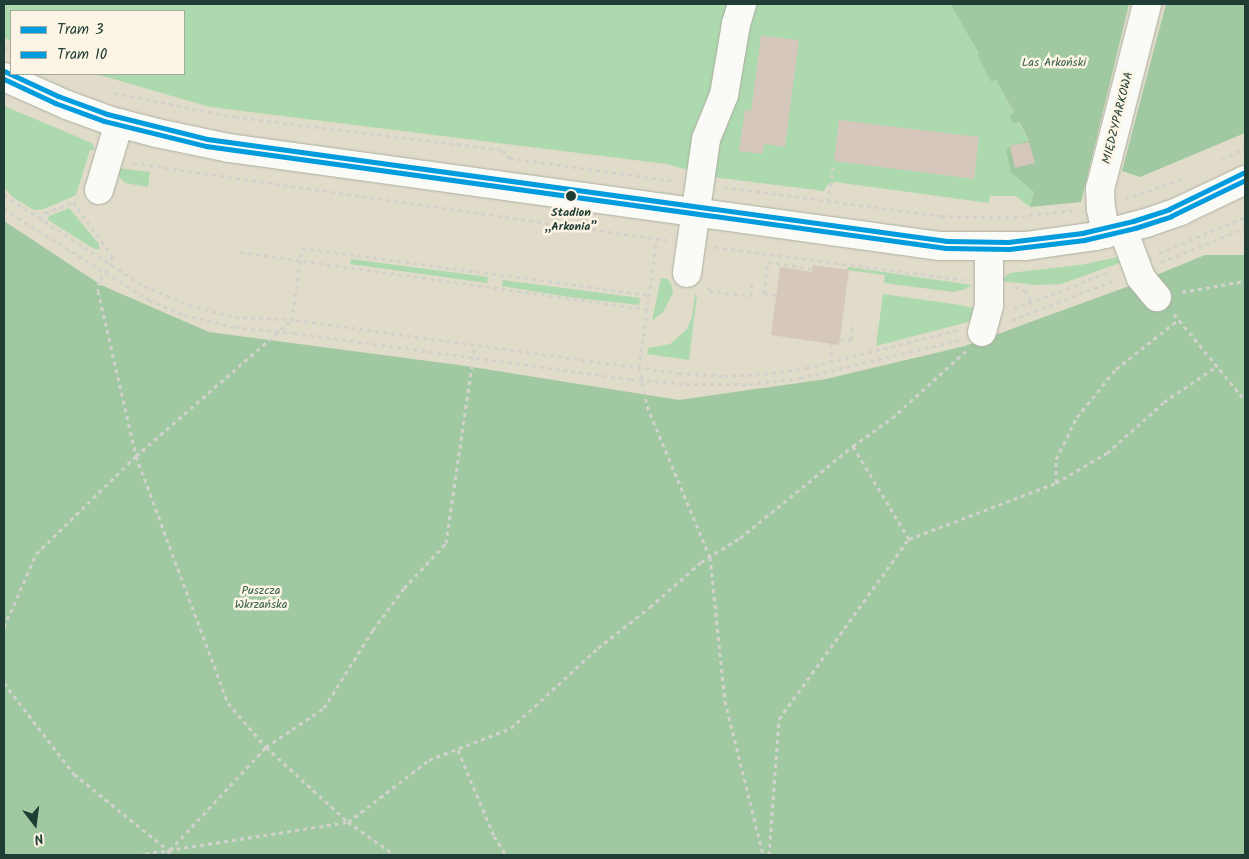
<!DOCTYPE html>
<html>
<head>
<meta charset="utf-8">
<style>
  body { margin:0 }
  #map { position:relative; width:1249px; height:859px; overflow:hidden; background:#e0dcc9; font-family:Kalam,sans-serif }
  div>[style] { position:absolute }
  .green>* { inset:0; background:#add9ae }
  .forest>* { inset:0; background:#a0c8a1 }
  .building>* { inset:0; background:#d5c7bc }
  .path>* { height:3px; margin-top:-1.5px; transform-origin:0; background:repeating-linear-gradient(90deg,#d1d2cc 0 4px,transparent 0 8px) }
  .roads { filter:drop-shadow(0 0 1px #aeaea1) drop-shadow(0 0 1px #aeaea1) }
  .minor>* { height:28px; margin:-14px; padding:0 14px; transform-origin:14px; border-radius:14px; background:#fafaf7 }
  .tram-1>* { height:5px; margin:-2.5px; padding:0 2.5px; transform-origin:2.5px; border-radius:2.5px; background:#009cdd }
  .tram-2>* { height:5px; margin:-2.5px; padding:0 2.5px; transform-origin:2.5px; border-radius:2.5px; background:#009cdd }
  .dots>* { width:14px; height:14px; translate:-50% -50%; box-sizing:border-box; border:2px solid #fcf5e5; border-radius:50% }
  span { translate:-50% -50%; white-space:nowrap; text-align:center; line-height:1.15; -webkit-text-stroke:5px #fcf5e5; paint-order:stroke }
  .park-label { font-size:12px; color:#335c48 }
  .street-label { font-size:12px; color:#1f3d34 }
  .stop-label { font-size:12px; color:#1f3d34; font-weight:700 }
  .frame { position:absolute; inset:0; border:5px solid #1f3d34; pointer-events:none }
  .legend { position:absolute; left:10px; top:10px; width:175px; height:65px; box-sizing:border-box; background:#fcf5e5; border:1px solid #a4ab9e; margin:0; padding:6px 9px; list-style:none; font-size:15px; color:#1f3d34 }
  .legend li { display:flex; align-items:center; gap:10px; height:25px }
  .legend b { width:25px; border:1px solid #a4ab9e }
  .north { position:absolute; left:10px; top:799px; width:50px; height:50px; -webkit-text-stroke:4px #fcf5e5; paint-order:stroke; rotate:165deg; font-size:14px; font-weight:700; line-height:20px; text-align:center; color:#1f3d34 }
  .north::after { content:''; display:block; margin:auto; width:18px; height:22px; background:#1f3d34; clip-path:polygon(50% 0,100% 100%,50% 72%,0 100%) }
</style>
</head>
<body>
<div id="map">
  <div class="green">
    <div style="clip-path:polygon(4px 4px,950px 4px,980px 53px,977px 54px,991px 82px,996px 80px,1029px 142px,1010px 146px,1011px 173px,1034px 192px,1030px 207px,1016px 196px,990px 196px,989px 203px,835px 182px,828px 184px,824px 191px,712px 177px,667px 164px,210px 107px,96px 74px,184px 74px,184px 11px,11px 11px,11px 41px,4px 38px)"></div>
    <div style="clip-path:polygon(4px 106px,92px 143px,95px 150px,90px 150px,76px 195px,44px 209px,34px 210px,14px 198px,4px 188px)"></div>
    <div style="clip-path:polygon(118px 168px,150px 172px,148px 187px,125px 183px,118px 175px)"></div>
    <div style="clip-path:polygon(69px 208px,99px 244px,99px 249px,94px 249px,48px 220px,49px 216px)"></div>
    <div style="clip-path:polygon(1118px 257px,1125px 261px,1061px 284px,1035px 285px,1000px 281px,1010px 273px,1080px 265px)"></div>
    <div style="clip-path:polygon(351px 259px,488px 277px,487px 283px,350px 264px)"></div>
    <div style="clip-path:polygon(848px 267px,972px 285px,965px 289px,954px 292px,884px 283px,885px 275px,847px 270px)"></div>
    <div style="clip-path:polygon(661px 278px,667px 279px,671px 283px,673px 293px,663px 312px,652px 321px)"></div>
    <div style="clip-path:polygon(503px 280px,640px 298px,639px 305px,569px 297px,502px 286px)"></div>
    <div style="clip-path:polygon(695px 294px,697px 295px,689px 360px,647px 354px,648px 348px,670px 344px,687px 329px,692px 317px)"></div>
    <div style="clip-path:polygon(883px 294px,960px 305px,982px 310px,981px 317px,968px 322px,876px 346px)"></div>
  </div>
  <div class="forest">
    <div style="clip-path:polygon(950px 4px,1129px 4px,1081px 202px,1030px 207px,1034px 192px,1011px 173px,1006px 150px,1010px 146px,1029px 141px,1019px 122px,1013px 123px,1009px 116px,1014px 113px,996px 80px,991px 82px,977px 55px,979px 53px)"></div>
    <div style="clip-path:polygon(1166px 4px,1245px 4px,1245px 133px,1140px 177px,1122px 171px)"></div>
    <div style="clip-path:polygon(4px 221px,101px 285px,209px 332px,466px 366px,679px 400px,826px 379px,965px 346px,1132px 285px,1205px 255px,1245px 255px,1245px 855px,4px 855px)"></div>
  </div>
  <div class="building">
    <div style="clip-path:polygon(761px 36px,799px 40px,785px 147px,764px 144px,762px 154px,739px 151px,745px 110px,751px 111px)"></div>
    <div style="clip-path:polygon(839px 120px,979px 137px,974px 179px,834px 161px)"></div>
    <div style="clip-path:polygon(1029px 142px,1035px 163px,1015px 168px,1010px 146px)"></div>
    <div style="clip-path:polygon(813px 265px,849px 270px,839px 345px,771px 335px,780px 267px,812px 272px)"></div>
  </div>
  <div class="path">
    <div style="left:4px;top:47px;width:8px;rotate:23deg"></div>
    <div style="left:114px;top:93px;width:123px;rotate:11.2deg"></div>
    <div style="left:235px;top:117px;width:269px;rotate:7deg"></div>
    <div style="left:502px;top:150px;width:11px;rotate:49deg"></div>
    <div style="left:509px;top:158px;width:168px;rotate:7.9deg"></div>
    <div style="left:1222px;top:160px;width:26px;rotate:-29deg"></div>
    <div style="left:133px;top:163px;width:539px;rotate:8.22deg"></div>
    <div style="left:724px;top:187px;width:219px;rotate:7.6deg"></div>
    <div style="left:941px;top:216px;width:72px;rotate:0.8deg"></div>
    <div style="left:1013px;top:217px;width:62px;rotate:-6.4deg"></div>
    <div style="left:4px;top:195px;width:167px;rotate:33deg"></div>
    <div style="left:144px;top:286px;width:49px;rotate:22.9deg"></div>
    <div style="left:189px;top:305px;width:48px;rotate:14.6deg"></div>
    <div style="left:235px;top:317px;width:61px;rotate:2.8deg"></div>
    <div style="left:296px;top:320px;width:387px;rotate:7.9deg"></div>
    <div style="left:679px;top:373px;width:45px;rotate:3.8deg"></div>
    <div style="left:724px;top:376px;width:40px;rotate:-2.9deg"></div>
    <div style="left:764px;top:374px;width:42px;rotate:-8.1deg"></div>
    <div style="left:806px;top:368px;width:156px;rotate:-14.1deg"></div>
    <div style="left:1125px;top:199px;width:61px;rotate:-19deg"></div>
    <div style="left:73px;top:202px;width:67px;rotate:54.2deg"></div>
    <div style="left:112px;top:256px;width:7px;rotate:90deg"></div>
    <div style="left:112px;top:263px;width:22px;rotate:126deg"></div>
    <div style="left:99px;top:281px;width:10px;rotate:96deg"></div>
    <div style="left:98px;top:291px;width:169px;rotate:77deg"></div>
    <div style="left:136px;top:456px;width:264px;rotate:69.6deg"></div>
    <div style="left:228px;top:703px;width:58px;rotate:49.2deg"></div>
    <div style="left:266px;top:747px;width:111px;rotate:42.4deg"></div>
    <div style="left:348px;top:822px;width:57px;rotate:35.1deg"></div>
    <div style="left:828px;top:202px;width:35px;rotate:-82deg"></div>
    <div style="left:4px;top:209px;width:171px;rotate:32.1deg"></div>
    <div style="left:149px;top:300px;width:38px;rotate:23deg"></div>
    <div style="left:184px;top:315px;width:52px;rotate:13.2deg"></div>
    <div style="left:235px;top:327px;width:59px;rotate:5.8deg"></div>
    <div style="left:294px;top:333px;width:340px;rotate:7.8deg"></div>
    <div style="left:631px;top:379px;width:55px;rotate:5.2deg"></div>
    <div style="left:686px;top:384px;width:63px"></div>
    <div style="left:749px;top:384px;width:51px;rotate:-6.7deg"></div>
    <div style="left:800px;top:378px;width:163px;rotate:-13.4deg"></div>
    <div style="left:40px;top:220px;width:9px;rotate:-54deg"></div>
    <div style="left:45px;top:213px;width:33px;rotate:-21deg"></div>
    <div style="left:657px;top:237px;width:131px;rotate:97.9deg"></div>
    <div style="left:639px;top:367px;width:40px;rotate:78deg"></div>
    <div style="left:647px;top:406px;width:164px;rotate:67.4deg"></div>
    <div style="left:710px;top:557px;width:145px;rotate:84.1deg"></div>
    <div style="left:725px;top:701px;width:159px;rotate:76.1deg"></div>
    <div style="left:715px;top:247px;width:251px;rotate:7.5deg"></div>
    <div style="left:240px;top:252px;width:411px;rotate:8deg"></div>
    <div style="left:1159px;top:253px;width:93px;rotate:-22.7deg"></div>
    <div style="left:1161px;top:262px;width:91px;rotate:-22deg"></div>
    <div style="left:709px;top:287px;width:4px;rotate:90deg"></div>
    <div style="left:709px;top:291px;width:42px;rotate:6.8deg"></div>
    <div style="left:751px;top:296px;width:13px;rotate:-86deg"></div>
    <div style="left:1015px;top:287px;width:10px;rotate:17deg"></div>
    <div style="left:1025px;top:290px;width:13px;rotate:63deg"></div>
    <div style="left:1182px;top:292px;width:64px;rotate:-9.9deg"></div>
    <div style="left:776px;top:295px;width:12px;rotate:-171deg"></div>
    <div style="left:764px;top:293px;width:31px;rotate:-83deg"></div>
    <div style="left:768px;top:262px;width:46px;rotate:8.8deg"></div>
    <div style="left:1014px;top:309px;width:104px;rotate:-21.4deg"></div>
    <div style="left:1174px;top:314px;width:112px;rotate:50.5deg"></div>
    <div style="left:1012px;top:320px;width:110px;rotate:-21.2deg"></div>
    <div style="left:840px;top:339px;width:11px;rotate:5deg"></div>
    <div style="left:851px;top:340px;width:17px;rotate:-87deg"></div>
    <div style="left:831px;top:344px;width:18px;rotate:90deg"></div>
    <div style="left:715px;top:376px;width:8px;rotate:-90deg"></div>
    <div style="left:1056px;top:482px;width:23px;rotate:-90deg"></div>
    <div style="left:1056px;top:459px;width:47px;rotate:-63.4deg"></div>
    <div style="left:1077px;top:417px;width:62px;rotate:-50.9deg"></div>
    <div style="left:1116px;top:369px;width:80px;rotate:-38.4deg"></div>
    <div style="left:909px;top:539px;width:157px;rotate:-20.9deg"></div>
    <div style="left:1056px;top:483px;width:59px;rotate:-30.5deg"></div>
    <div style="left:1107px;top:453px;width:76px;rotate:-41.8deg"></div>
    <div style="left:1164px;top:402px;width:64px;rotate:-34.2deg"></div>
    <div style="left:4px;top:627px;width:80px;rotate:-66.3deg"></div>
    <div style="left:36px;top:554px;width:140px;rotate:-44.4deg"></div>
    <div style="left:136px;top:456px;width:207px;rotate:-41.1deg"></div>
    <div style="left:292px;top:320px;width:73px;rotate:-82.1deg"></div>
    <div style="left:302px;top:248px;width:350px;rotate:7.7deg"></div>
    <div style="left:4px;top:683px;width:115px;rotate:52.4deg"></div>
    <div style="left:74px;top:774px;width:129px;rotate:39deg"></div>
    <div style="left:458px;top:750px;width:93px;rotate:67.3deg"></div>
    <div style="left:494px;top:836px;width:22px;rotate:58deg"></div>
    <div style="left:137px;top:855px;width:214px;rotate:-8.9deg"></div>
    <div style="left:348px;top:822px;width:102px;rotate:-37.4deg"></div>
    <div style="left:429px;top:760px;width:88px;rotate:-21.3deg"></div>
    <div style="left:511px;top:728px;width:118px;rotate:-42.6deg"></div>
    <div style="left:598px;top:648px;width:66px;rotate:-38.3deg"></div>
    <div style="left:650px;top:607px;width:68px;rotate:-41.4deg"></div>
    <div style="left:701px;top:562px;width:46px;rotate:-31.6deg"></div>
    <div style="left:740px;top:538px;width:146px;rotate:-39.2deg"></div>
    <div style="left:853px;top:446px;width:48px;rotate:-35.7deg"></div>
    <div style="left:892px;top:418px;width:101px;rotate:-42.2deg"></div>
    <div style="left:168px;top:855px;width:5px;rotate:-68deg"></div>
    <div style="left:170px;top:850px;width:141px;rotate:-47deg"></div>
    <div style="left:266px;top:747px;width:70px;rotate:-33.9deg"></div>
    <div style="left:324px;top:708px;width:92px;rotate:-57.9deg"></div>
    <div style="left:373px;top:630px;width:52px;rotate:-53.6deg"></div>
    <div style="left:404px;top:588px;width:62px;rotate:-47deg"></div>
    <div style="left:446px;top:543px;width:200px;rotate:-81.7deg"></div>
    <div style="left:769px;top:855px;width:136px;rotate:-85.8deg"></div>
    <div style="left:779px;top:719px;width:222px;rotate:-54.2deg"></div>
    <div style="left:909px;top:539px;width:109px;rotate:-121.1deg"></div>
  </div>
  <div class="roads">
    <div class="minor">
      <div style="left:4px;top:77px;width:69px;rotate:24deg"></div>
      <div style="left:67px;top:105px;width:47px;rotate:20deg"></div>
      <div style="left:111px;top:121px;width:48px;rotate:14.6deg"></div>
      <div style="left:157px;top:133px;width:74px;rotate:11.8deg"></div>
      <div style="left:229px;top:148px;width:718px;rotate:7.85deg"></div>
      <div style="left:940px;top:246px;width:86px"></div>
      <div style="left:1026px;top:246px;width:71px;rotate:-8.1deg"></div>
      <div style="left:1096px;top:236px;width:52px;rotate:-14.6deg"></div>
      <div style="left:1146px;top:223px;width:36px;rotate:-19deg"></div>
      <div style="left:1180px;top:211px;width:72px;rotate:-25.5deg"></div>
      <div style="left:99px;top:190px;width:70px;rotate:-73.4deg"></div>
      <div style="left:1123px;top:230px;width:51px;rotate:69.4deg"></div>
      <div style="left:1141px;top:278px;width:25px;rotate:50deg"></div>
      <div style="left:1106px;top:234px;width:25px;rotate:-101deg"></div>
      <div style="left:1101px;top:209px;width:20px;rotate:-93deg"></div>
      <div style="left:1100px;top:189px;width:191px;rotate:-75.7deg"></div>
      <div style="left:687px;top:273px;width:135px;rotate:-81.9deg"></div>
      <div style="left:706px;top:139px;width:48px;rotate:-67.8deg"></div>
      <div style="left:724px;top:95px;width:72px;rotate:-80.4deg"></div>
      <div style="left:736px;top:24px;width:21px;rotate:-73deg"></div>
      <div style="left:982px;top:332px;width:28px;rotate:-75deg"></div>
      <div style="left:989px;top:305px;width:58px;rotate:-90deg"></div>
    </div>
  </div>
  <div class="tram-1">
    <div style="left:4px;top:71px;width:60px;rotate:24.8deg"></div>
    <div style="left:58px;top:96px;width:52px;rotate:20.2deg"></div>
    <div style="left:107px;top:114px;width:103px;rotate:14deg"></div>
    <div style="left:207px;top:139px;width:747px;rotate:7.85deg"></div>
    <div style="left:947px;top:241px;width:61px;rotate:0.9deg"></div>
    <div style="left:1008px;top:242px;width:75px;rotate:-6.9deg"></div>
    <div style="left:1082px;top:233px;width:52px;rotate:-13.2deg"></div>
    <div style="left:1133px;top:221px;width:38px;rotate:-18deg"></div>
    <div style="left:1169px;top:209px;width:85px;rotate:-26deg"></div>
  </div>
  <div class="tram-2">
    <div style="left:4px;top:79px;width:56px;rotate:25.2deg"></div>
    <div style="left:55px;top:103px;width:52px;rotate:20.2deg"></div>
    <div style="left:104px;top:121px;width:105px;rotate:13.8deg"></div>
    <div style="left:206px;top:146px;width:747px;rotate:7.85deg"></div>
    <div style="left:946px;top:248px;width:63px;rotate:0.9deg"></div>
    <div style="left:1009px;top:249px;width:76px;rotate:-6.8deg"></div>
    <div style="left:1084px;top:240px;width:52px;rotate:-13.2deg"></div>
    <div style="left:1135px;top:228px;width:38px;rotate:-18deg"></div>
    <div style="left:1171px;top:216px;width:82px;rotate:-25.9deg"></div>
  </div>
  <div class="dots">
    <div style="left:571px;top:196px;background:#1f3d34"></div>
  </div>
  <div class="park-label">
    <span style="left:1054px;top:63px">Las Arkoński</span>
    <span style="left:261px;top:598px">Puszcza<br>Wkrzańska</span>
  </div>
  <div class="street-label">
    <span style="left:1118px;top:118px;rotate:-76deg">MIĘDZYPARKOWA</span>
  </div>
  <div class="stop-label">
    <span style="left:571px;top:220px">Stadion<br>„Arkonia”</span>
  </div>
  <div class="frame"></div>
  <ul class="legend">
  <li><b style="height:6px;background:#009cdd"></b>Tram 3</li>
  <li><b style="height:6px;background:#009cdd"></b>Tram 10</li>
  </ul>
  <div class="north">N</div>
</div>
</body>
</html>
